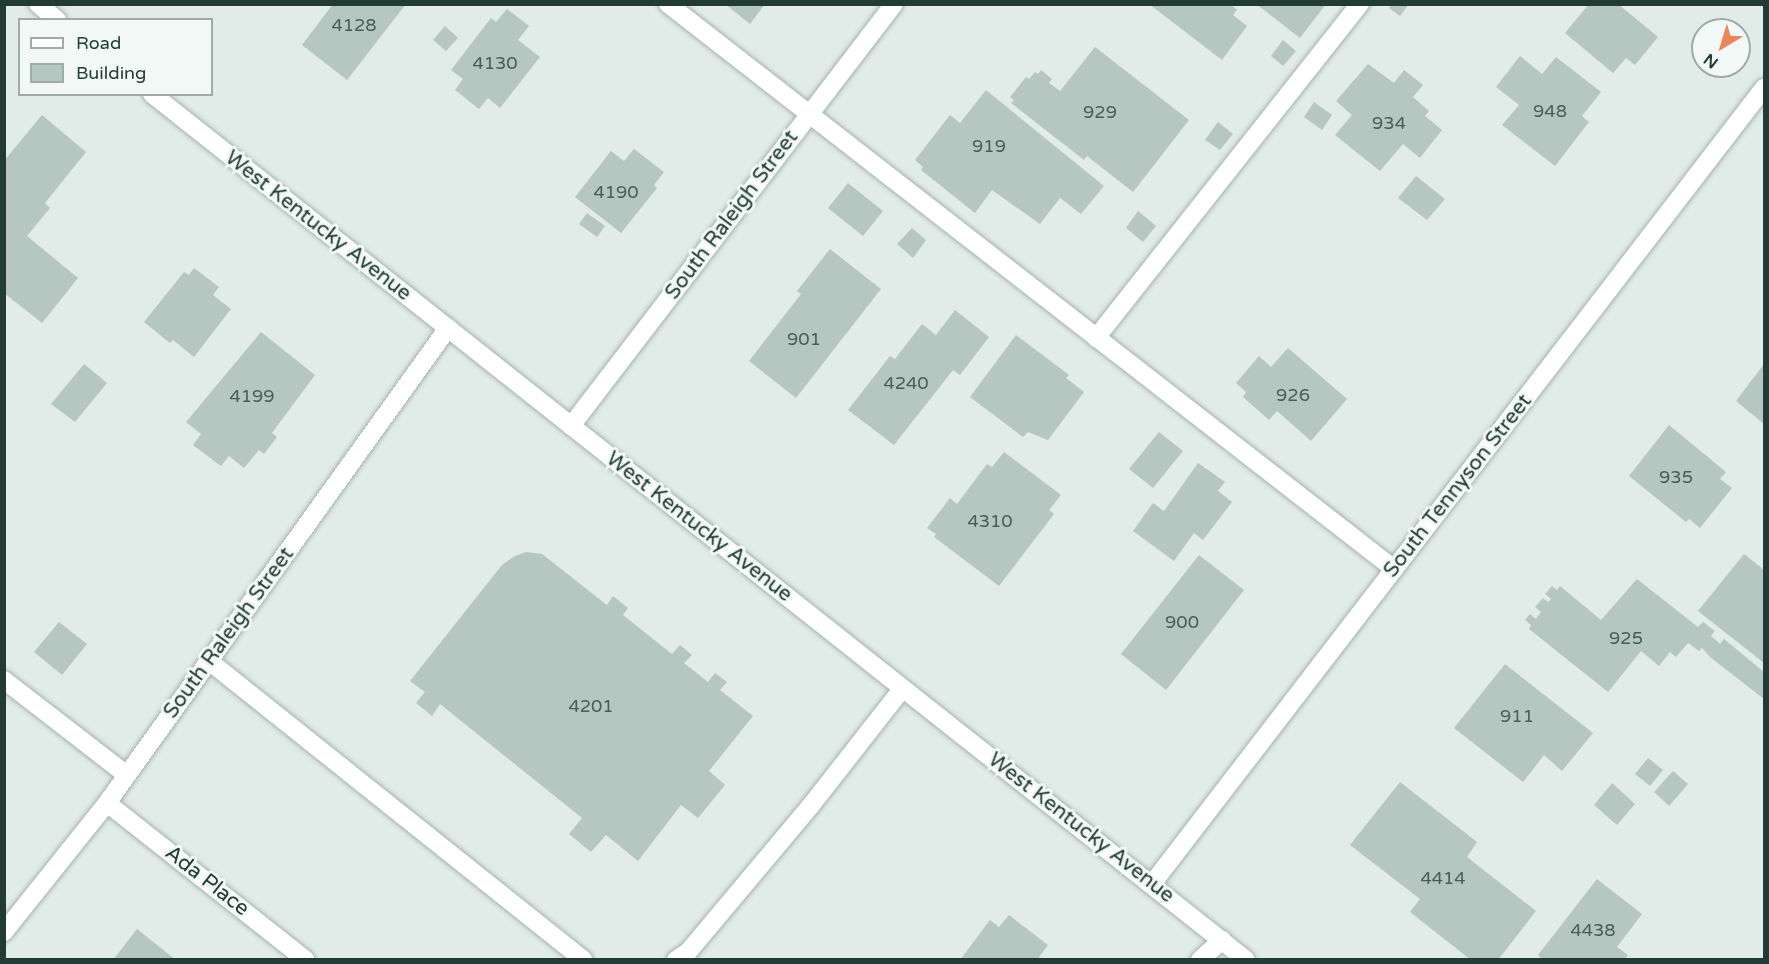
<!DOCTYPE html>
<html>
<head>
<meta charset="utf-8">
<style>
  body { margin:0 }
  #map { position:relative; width:1769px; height:964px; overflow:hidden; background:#e1ebe7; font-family:"Varela Round",sans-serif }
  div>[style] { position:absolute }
  .building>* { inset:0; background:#b6c6c0 }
  .roads { filter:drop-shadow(0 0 2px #a4b3ae) drop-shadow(0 0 2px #a4b3ae) }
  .minor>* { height:18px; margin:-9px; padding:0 9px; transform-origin:9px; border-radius:9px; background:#fff }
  span { translate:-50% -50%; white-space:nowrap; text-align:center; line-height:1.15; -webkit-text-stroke:6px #f1f8f5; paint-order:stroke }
  .number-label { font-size:18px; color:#475e58 }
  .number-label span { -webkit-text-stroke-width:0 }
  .street-label { font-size:21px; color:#223b35 }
  .frame { position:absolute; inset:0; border:6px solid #223b35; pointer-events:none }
  .legend { position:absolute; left:18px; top:18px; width:195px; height:78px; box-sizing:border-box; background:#f1f8f5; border:2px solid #9eaca8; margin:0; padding:8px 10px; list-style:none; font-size:18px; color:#223b35 }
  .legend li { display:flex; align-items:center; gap:12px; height:30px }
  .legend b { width:30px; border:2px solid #9eaca8 }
  .north { position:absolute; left:1691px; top:18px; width:60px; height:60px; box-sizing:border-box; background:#f1f8f5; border:2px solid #9eaca8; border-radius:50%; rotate:218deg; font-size:16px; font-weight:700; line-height:24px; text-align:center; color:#223b35 }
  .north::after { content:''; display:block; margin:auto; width:21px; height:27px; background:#ed835d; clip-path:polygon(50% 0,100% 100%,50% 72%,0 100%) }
</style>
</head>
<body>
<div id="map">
  <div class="building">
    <div style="clip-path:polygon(333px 4px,406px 4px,347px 80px,302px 45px)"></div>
    <div style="clip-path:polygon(725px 4px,765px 4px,750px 24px)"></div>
    <div style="clip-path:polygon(1149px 4px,1230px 4px,1237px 10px,1233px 15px,1247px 26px,1222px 60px)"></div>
    <div style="clip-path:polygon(1256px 4px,1326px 4px,1300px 38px)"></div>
    <div style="clip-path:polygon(1392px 4px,1409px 4px,1400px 16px,1389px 8px)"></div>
    <div style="clip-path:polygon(1589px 4px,1618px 4px,1658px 37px,1635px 65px,1626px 58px,1613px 73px,1565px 33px)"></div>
    <div style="clip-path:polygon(507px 9px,529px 26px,518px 40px,540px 57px,500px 108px,488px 98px,479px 109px,455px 90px,463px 79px,451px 70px,491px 18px,496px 22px)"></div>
    <div style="clip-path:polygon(445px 26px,458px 38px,446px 51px,433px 40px)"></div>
    <div style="clip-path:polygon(1283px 40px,1296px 51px,1283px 66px,1271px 56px)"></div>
    <div style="clip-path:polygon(1095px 47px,1189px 120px,1133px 192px,1087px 156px,1084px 160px,1011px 103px,1014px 100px,1010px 97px,1026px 77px,1029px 79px,1035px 72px,1038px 74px,1041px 70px,1052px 79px,1049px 83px,1060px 91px)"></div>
    <div style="clip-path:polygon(1520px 56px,1542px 74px,1556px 57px,1601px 92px,1582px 116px,1589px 122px,1555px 166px,1502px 125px,1519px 105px,1496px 87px)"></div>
    <div style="clip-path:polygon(1368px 64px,1394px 83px,1404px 70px,1423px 85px,1413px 97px,1429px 111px,1425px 116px,1442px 130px,1420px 158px,1403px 144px,1380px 171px,1335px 135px,1352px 115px,1336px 101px)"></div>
    <div style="clip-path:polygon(986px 90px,1104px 186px,1081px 214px,1060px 198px,1040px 224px,992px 190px,975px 213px,921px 170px,923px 167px,915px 160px,950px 115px,960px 123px)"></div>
    <div style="clip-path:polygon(1314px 102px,1332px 115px,1322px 130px,1304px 117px)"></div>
    <div style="clip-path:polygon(42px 115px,86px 152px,45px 203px,50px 208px,27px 236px,78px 278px,42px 323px,4px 293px,4px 161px)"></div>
    <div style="clip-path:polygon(1218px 122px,1233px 134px,1220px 150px,1205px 140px)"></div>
    <div style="clip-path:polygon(634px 149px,664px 172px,654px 185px,657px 188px,621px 233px,575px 197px,611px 151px,624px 161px)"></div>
    <div style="clip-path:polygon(1416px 176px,1445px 199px,1427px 220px,1398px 198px)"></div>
    <div style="clip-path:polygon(848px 183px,883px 211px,863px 236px,828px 208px)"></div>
    <div style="clip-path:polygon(1138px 211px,1156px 226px,1143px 242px,1126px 228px)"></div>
    <div style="clip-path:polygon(587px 213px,605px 226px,597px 237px,579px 224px)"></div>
    <div style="clip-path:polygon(912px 228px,926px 240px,913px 258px,897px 244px)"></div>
    <div style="clip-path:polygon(830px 249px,881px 289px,796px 398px,749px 361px,801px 294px,797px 291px)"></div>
    <div style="clip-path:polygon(194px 268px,219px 287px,213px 295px,231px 309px,194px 357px,173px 340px,170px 343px,144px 322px,184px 272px,189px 275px)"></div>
    <div style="clip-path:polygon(955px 310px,989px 337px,960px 375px,953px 370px,894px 445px,848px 410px,890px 356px,895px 359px,922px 324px,936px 335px)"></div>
    <div style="clip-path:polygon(261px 332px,315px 375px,272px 433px,277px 437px,264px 454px,259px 450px,244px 468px,229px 456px,221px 466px,193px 445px,201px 434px,186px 422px)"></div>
    <div style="clip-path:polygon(1016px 335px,1069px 375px,1066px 378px,1084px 392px,1048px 440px,1028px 432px,1023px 437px,970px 397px)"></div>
    <div style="clip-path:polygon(1288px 348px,1347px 399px,1311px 441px,1277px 411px,1269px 420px,1243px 397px,1246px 392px,1236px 383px,1259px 356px,1271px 367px)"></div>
    <div style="clip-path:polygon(84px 364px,107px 383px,75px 422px,51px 404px)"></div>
    <div style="clip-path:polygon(1764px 364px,1764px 424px,1736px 401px)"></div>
    <div style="clip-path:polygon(1669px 425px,1726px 472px,1720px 479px,1732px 488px,1700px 528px,1689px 519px,1686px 522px,1629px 476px)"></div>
    <div style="clip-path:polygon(1159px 432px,1183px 451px,1153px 488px,1129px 469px)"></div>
    <div style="clip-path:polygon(1004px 452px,1061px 495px,1049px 510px,1054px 514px,999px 586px,934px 537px,936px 534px,927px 528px,950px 498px,957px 504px,987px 464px,992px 467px)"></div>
    <div style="clip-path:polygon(1198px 463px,1225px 482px,1218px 491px,1232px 502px,1203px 540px,1194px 533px,1174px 561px,1133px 531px,1153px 503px,1164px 511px)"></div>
    <div style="clip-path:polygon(526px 552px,542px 554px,607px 605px,613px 596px,628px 608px,623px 615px,672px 654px,680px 645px,692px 655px,684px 663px,708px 682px,715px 673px,727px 682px,720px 690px,753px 716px,709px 771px,725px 785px,698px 818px,681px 805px,638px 861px,606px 835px,591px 852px,569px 834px,582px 818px,440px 704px,432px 716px,416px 703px,425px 692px,410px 681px,502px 565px,515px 556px)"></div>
    <div style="clip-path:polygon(1744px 554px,1764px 570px,1764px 663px,1698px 611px)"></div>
    <div style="clip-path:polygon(1199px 555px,1244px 590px,1166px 690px,1121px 654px)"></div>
    <div style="clip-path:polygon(1637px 579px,1698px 627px,1703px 622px,1715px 631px,1711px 636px,1720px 644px,1724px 639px,1764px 672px,1764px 699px,1710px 657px,1702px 648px,1699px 651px,1688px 643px,1676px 657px,1670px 652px,1659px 666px,1641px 651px,1608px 692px,1529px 629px,1531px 625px,1525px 620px,1530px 614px,1536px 619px,1541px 612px,1535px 607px,1543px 598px,1548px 602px,1551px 599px,1545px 594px,1552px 586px,1557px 590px,1560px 586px,1601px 620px)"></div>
    <div style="clip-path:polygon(59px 622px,87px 644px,62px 675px,34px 652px)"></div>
    <div style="clip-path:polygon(1505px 664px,1593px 733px,1562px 771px,1544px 755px,1523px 782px,1454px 728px)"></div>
    <div style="clip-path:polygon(1648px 758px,1663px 770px,1650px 786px,1635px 774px)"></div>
    <div style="clip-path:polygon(1673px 771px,1688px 784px,1669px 806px,1654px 792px)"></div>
    <div style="clip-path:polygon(1400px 782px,1477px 842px,1467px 857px,1536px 911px,1498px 960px,1471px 960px,1410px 912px,1420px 899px,1350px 845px)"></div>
    <div style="clip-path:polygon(1612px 783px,1635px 804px,1617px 825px,1594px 805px)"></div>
    <div style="clip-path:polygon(1597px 879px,1642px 914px,1617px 947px,1628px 955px,1624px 960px,1543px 960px,1538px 955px)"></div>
    <div style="clip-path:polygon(1009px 915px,1048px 945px,1039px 957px,1042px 960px,960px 960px,990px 920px,999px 927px)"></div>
    <div style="clip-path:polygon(137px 929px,176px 960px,113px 960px)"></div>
  </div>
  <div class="roads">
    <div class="minor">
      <div style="left:38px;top:4px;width:25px;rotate:40deg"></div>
      <div style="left:668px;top:4px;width:920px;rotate:37.89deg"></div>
      <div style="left:152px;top:94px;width:1395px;rotate:38.36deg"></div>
      <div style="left:1096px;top:338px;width:426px;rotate:-51.7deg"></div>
      <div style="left:571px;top:426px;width:531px;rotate:-52.57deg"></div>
      <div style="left:209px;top:661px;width:479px;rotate:38.6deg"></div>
      <div style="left:4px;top:680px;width:155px;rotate:37.7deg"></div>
      <div style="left:107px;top:803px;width:253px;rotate:38.3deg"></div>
      <div style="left:1152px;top:884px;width:1004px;rotate:-52.45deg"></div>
      <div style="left:4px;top:932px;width:165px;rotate:-51.4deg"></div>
      <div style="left:107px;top:803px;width:585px;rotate:-54.33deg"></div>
      <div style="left:676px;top:960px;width:14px;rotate:-34deg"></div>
      <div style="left:688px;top:952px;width:193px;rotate:-50deg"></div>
      <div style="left:812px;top:804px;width:147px;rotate:-51.9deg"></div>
      <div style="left:1200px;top:960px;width:30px;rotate:-42deg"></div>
    </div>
  </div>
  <div class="number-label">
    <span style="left:354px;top:25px">4128</span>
    <span style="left:495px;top:63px">4130</span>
    <span style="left:1550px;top:111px">948</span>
    <span style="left:1100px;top:112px">929</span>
    <span style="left:1389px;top:123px">934</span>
    <span style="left:989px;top:146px">919</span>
    <span style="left:616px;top:192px">4190</span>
    <span style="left:804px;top:339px">901</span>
    <span style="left:906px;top:383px">4240</span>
    <span style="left:1293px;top:395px">926</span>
    <span style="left:252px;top:396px">4199</span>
    <span style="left:1676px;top:477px">935</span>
    <span style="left:990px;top:521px">4310</span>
    <span style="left:1182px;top:622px">900</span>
    <span style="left:1626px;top:638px">925</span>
    <span style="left:591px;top:706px">4201</span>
    <span style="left:1517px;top:716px">911</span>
    <span style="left:1443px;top:878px">4414</span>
    <span style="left:1593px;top:930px">4438</span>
  </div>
  <div class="street-label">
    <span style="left:732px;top:215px;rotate:-53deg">South Raleigh Street</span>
    <span style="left:318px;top:226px;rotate:38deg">West Kentucky Avenue</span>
    <span style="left:1458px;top:486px;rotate:-52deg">South Tennyson Street</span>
    <span style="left:699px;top:527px;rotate:38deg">West Kentucky Avenue</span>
    <span style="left:229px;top:633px;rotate:-54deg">South Raleigh Street</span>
    <span style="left:1081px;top:828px;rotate:38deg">West Kentucky Avenue</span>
    <span style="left:207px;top:881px;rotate:38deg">Ada Place</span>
  </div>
  <div class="frame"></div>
  <ul class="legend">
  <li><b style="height:8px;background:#fff"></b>Road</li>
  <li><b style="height:16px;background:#b6c6c0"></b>Building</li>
  </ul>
  <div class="north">N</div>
</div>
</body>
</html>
